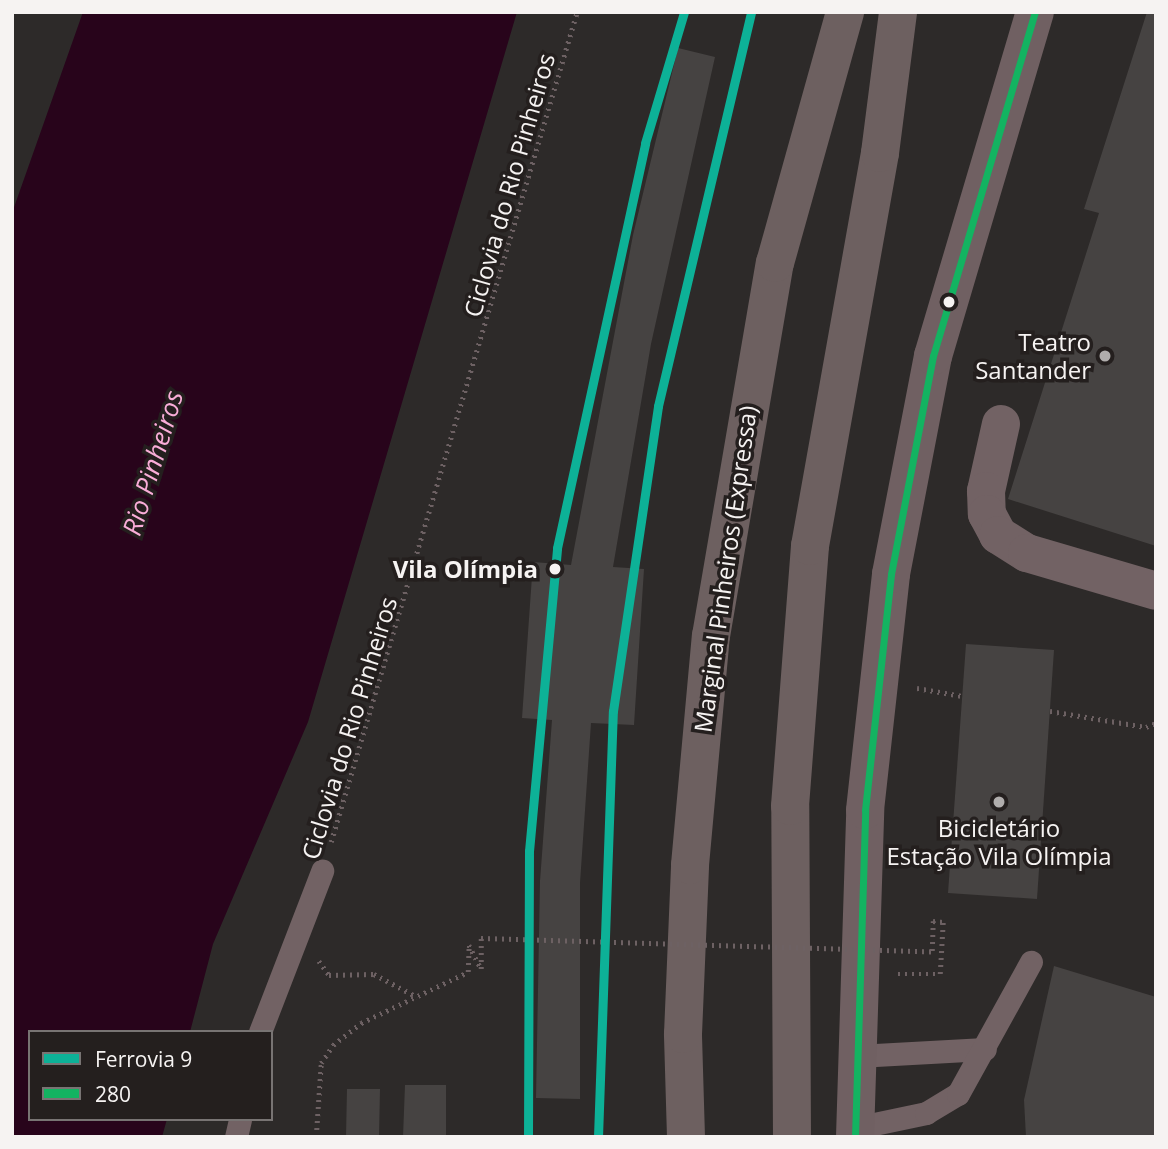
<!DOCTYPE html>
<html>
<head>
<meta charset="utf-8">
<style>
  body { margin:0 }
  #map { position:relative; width:1168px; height:1149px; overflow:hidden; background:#2d2a29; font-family:"Open Sans",sans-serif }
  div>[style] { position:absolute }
  .water>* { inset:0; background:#28041b }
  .building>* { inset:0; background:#464342 }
  .path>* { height:4.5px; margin-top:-2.25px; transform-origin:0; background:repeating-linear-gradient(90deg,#6d6163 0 2px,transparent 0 7px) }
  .service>* { height:23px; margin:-11.5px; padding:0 11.5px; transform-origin:11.5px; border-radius:11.5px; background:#726264 }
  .minor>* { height:38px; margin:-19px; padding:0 19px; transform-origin:19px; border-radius:19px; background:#726264 }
  .trunk>* { height:38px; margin:-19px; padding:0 19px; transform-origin:19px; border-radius:19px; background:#706062 }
  .motorway>* { height:38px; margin:-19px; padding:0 19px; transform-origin:19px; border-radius:19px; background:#6d6060 }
  .path-bridge>* { height:4.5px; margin-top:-2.25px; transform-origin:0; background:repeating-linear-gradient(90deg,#6d6163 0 2px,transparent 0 7px) }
  .bus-1>* { height:7px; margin:-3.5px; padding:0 3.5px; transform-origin:3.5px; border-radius:3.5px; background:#13b361 }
  .rail-1>* { height:9px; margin:-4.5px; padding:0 4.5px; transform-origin:4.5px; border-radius:4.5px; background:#0db197 }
  .dots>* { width:19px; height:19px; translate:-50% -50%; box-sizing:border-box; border:4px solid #241f1e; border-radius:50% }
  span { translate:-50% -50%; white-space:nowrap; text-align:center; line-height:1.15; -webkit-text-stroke:7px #241f1e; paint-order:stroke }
  .street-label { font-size:24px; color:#f6f3f2 }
  .poi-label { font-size:24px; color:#f6f3f2 }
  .right { translate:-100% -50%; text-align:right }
  .stop-label { font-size:24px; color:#f6f3f2; font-weight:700 }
  .water-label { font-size:26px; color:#f9add8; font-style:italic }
  .frame { position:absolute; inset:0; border:14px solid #f6f3f2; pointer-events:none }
  .legend { position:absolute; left:28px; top:1030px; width:245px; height:91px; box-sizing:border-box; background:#241f1e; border:2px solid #787473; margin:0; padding:9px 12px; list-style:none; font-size:21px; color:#f6f3f2 }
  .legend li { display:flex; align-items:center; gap:14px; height:35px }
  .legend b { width:35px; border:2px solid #787473 }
</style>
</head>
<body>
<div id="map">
  <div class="water">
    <div style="clip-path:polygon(83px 12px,517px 12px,308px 722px,213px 944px,190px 1032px,30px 1032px,30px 1119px,167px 1119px,162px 1137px,12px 1137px,12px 213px)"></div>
  </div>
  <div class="building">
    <div style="clip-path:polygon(1147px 12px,1156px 12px,1156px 546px,1008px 499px,1099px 213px,1084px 209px)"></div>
    <div style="clip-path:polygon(678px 48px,715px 57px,651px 344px,613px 567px,644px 569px,634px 725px,591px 723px,580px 883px,580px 1099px,536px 1098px,540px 881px,552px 720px,522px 718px,533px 562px,571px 565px,633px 235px)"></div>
    <div style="clip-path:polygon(966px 644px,1054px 650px,1037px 899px,948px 893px)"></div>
    <div style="clip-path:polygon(1054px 966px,1156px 997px,1156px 1137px,1026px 1137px,1024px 1100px)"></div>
    <div style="clip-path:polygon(405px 1085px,446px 1085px,446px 1137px,403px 1137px)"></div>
    <div style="clip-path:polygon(347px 1089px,380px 1089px,379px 1137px,346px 1137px)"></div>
  </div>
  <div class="path">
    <div style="left:917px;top:688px;width:46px;rotate:10.1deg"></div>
    <div style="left:1050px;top:711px;width:97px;rotate:9.5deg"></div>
    <div style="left:1146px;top:727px;width:11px;rotate:-22deg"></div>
    <div style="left:331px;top:842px;width:866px;rotate:-73.49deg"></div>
    <div style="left:319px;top:961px;width:17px;rotate:54deg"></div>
    <div style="left:329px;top:975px;width:45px;rotate:-1.3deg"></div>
    <div style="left:374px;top:974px;width:49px;rotate:28.1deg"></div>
    <div style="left:898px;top:974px;width:42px"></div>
    <div style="left:940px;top:974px;width:52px;rotate:-86.7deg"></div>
    <div style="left:316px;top:1137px;width:74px;rotate:-86.1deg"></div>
    <div style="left:321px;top:1063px;width:22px;rotate:-56deg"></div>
    <div style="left:333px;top:1045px;width:36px;rotate:-38deg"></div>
    <div style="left:361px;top:1023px;width:119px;rotate:-25.5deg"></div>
    <div style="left:468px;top:972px;width:27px;rotate:-88deg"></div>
    <div style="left:469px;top:945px;width:27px;rotate:63deg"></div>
    <div style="left:481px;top:969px;width:31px;rotate:-90deg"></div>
  </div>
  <div class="service">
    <div style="left:260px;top:1032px;width:173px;rotate:-68.9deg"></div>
    <div style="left:857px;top:1056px;width:128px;rotate:-3.1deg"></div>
    <div style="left:855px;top:1128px;width:73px;rotate:-11.9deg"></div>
    <div style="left:926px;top:1113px;width:37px;rotate:-31deg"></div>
    <div style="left:958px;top:1094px;width:151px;rotate:-61.1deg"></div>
    <div style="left:236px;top:1137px;width:18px;rotate:-77deg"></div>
  </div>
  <div class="minor">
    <div style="left:1001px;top:424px;width:69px;rotate:102.6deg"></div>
    <div style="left:986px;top:491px;width:23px;rotate:88deg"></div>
    <div style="left:987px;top:514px;width:24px;rotate:62deg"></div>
    <div style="left:998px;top:535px;width:34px;rotate:32deg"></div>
    <div style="left:1027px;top:553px;width:134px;rotate:16.4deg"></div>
  </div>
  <div class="trunk">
    <div style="left:855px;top:1137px;width:327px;rotate:-88.2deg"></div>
    <div style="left:865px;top:810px;width:237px;rotate:-83.7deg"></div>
    <div style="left:891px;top:574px;width:222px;rotate:-79.1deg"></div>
    <div style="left:933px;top:356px;width:359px;rotate:-73.5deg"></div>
  </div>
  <div class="motorway">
    <div style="left:686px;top:1137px;width:103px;rotate:-91.7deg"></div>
    <div style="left:683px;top:1034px;width:169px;rotate:-87.6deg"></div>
    <div style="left:690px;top:865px;width:230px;rotate:-84.8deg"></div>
    <div style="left:711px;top:636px;width:378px;rotate:-80.3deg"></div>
    <div style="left:775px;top:263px;width:261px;rotate:-74.4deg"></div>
    <div style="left:792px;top:1137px;width:331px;rotate:-90.3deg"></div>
    <div style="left:790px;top:806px;width:261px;rotate:-85.6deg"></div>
    <div style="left:810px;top:546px;width:399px;rotate:-79.9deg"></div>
    <div style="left:880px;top:153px;width:142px;rotate:-82.7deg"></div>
  </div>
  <div class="path-bridge">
    <div style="left:481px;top:938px;width:451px;rotate:1.7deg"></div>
    <div style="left:932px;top:951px;width:30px;rotate:-88deg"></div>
    <div style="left:933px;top:921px;width:10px;rotate:6deg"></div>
  </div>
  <div class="bus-1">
    <div style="left:855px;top:1137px;width:327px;rotate:-88.2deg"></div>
    <div style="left:865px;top:810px;width:237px;rotate:-83.7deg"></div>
    <div style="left:891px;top:574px;width:222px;rotate:-79.1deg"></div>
    <div style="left:933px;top:356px;width:359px;rotate:-73.5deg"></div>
  </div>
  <div class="rail-1">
    <div style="left:528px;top:1137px;width:286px;rotate:-89.8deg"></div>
    <div style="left:529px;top:851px;width:304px;rotate:-84.7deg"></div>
    <div style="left:557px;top:548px;width:414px;rotate:-77.7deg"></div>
    <div style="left:645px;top:143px;width:137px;rotate:-73.4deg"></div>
    <div style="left:598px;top:1137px;width:426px;rotate:-88deg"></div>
    <div style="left:613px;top:711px;width:308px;rotate:-81.6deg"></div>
    <div style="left:658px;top:406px;width:405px;rotate:-76.7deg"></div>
  </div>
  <div class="dots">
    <div style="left:949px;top:302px;background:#f6f3f2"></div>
    <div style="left:1105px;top:356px;background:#b0adac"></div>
    <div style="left:555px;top:569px;background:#f6f3f2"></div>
    <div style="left:999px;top:802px;background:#b0adac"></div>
  </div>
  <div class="street-label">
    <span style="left:509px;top:185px;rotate:-74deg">Ciclovia do Rio Pinheiros</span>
    <span style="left:725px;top:569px;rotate:-82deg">Marginal Pinheiros (Expressa)</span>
    <span style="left:349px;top:728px;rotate:-73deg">Ciclovia do Rio Pinheiros</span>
  </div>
  <div class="poi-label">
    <span class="right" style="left:1091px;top:356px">Teatro<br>Santander</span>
    <span style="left:999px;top:842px">Bicicletário<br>Estação Vila Olímpia</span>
  </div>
  <div class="stop-label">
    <span class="right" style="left:538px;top:569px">Vila Olímpia</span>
  </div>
  <div class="water-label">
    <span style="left:153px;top:463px;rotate:-73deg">Rio Pinheiros</span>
  </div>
  <div class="frame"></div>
  <ul class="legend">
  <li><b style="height:9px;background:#0db197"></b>Ferrovia 9</li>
  <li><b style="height:9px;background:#13b361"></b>280</li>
  </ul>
</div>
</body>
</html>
